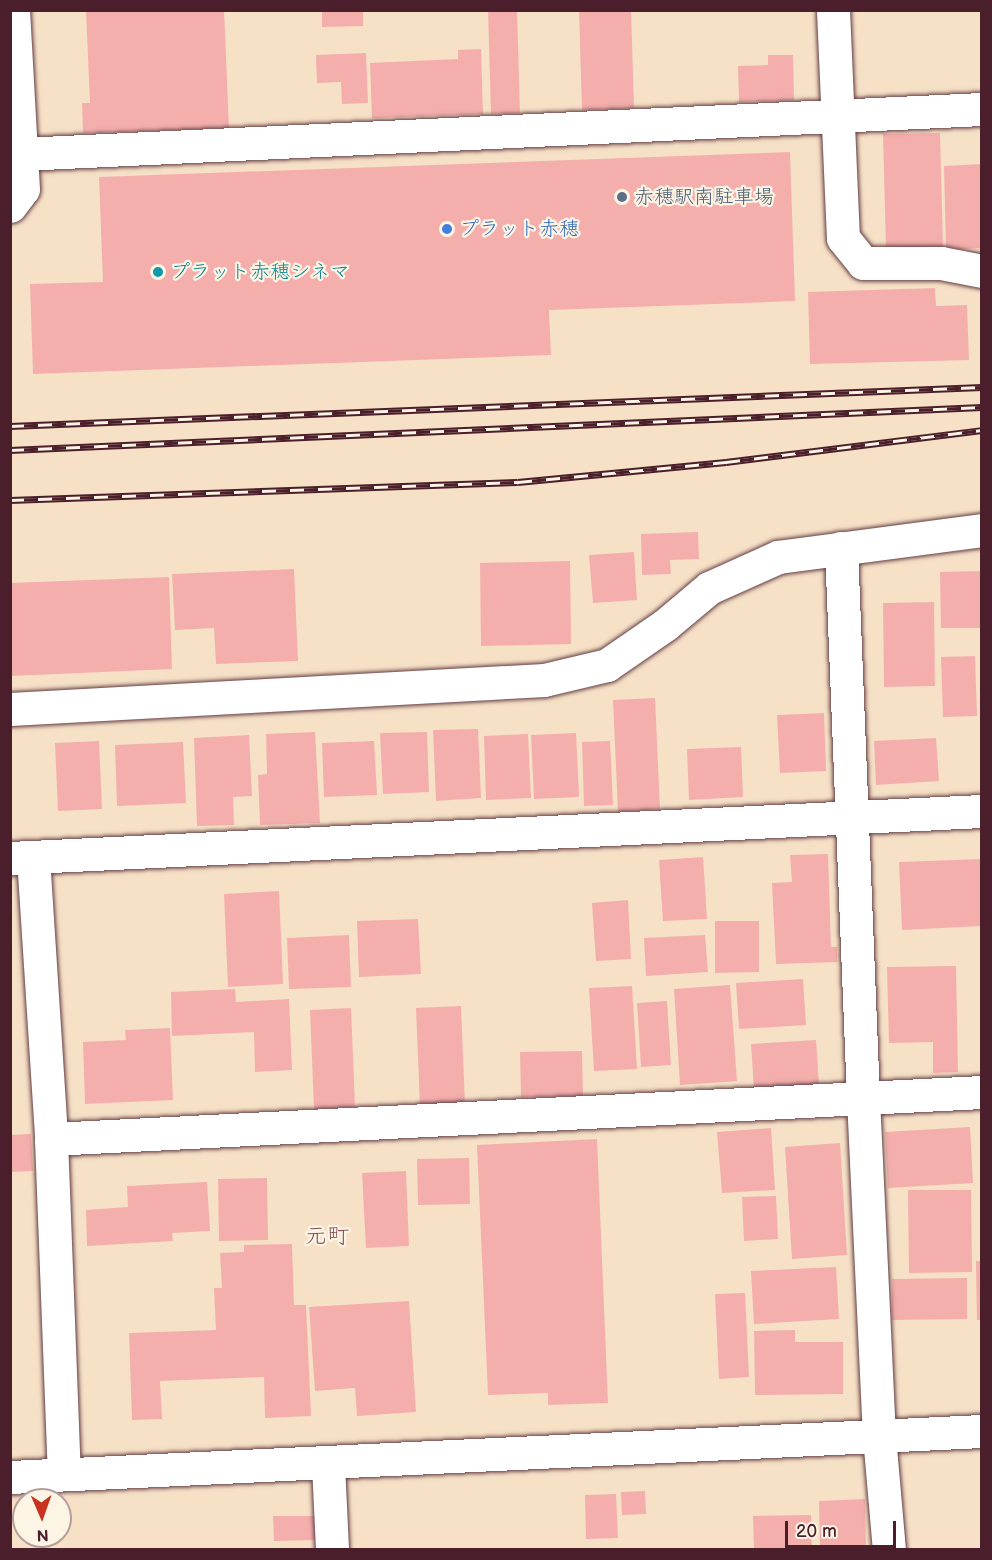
<!DOCTYPE html>
<html>
<head>
<meta charset="utf-8">
<style>
  body { margin:0 }
  #map { position:relative; width:992px; height:1560px; overflow:hidden; background:#f6e1c7; font-family:"Balsamiq Sans","Klee One",sans-serif }
  div>[style] { position:absolute }
  .building>* { inset:0; background:#f4afad }
  .roads { filter:drop-shadow(0 0 2px #643c42) drop-shadow(0 0 2px #643c42) }
  .minor>* { height:33px; margin:-16.5px; padding:0 16.5px; transform-origin:16.5px; border-radius:16.5px; background:#fff }
  .rail>* { height:7px; margin-top:-3.5px; transform-origin:0; background:repeating-linear-gradient(90deg,#fcf5e5 0 14px,#4a1f2b 0 28px); box-sizing:border-box; border-block:2px solid #4a1f2b }
  .dots>* { width:16px; height:16px; translate:-50% -50%; box-sizing:border-box; border:3px solid #fcf5e5; border-radius:50% }
  span { translate:-50% -50%; white-space:nowrap; text-align:center; line-height:1.15; -webkit-text-stroke:4.5px #fcf5e5; paint-order:stroke }
  .service-label { font-size:20px; color:#4e5e75 }
  .left { translate:0 -50%; text-align:left }
  .shop-label { font-size:20px; color:#366cbe }
  .culture-label { font-size:20px; color:#0d838f }
  .quarter-label { font-size:22px; color:#865158 }
  .frame { position:absolute; inset:0; border:12px solid #4a1f2b; pointer-events:none }
  .north { position:absolute; left:12px; top:1488px; width:60px; height:60px; box-sizing:border-box; background:#fcf5e5; border:2px solid #b59f9b; border-radius:50%; rotate:178deg; font-size:16px; font-weight:700; line-height:24px; text-align:center; color:#4a1f2b }
  .north::after { content:''; display:block; margin:auto; width:21px; height:27px; background:#c8321e; clip-path:polygon(50% 0,100% 100%,50% 72%,0 100%) }
  .scale { position:absolute; left:785px; top:1521px; width:111px; height:27px; box-sizing:border-box; border:3px solid #4a1f2b; border-top:0; padding-left:8px; font-size:18px; line-height:21px; white-space:nowrap; color:#4a1f2b; -webkit-text-stroke:4px #fcf5e5; paint-order:stroke }
</style>
</head>
<body>
<div id="map">
  <div class="building">
    <div style="clip-path:polygon(86px 10px,224px 10px,229px 128px,83px 133px,82px 103px,90px 103px)"></div>
    <div style="clip-path:polygon(322px 10px,363px 10px,363px 26px,322px 27px)"></div>
    <div style="clip-path:polygon(488px 10px,517px 10px,520px 113px,491px 114px)"></div>
    <div style="clip-path:polygon(579px 10px,631px 10px,634px 108px,582px 110px)"></div>
    <div style="clip-path:polygon(481px 49px,483px 114px,372px 118px,370px 63px,458px 59px,458px 50px)"></div>
    <div style="clip-path:polygon(366px 53px,368px 103px,342px 104px,341px 82px,317px 83px,316px 55px)"></div>
    <div style="clip-path:polygon(768px 55px,793px 55px,794px 100px,739px 102px,738px 66px,768px 65px)"></div>
    <div style="clip-path:polygon(940px 133px,943px 247px,886px 249px,883px 134px)"></div>
    <div style="clip-path:polygon(790px 152px,795px 301px,549px 310px,551px 355px,33px 374px,30px 284px,103px 282px,99px 177px)"></div>
    <div style="clip-path:polygon(982px 164px,982px 248px,946px 250px,944px 166px)"></div>
    <div style="clip-path:polygon(935px 288px,936px 306px,967px 305px,969px 360px,810px 364px,808px 292px)"></div>
    <div style="clip-path:polygon(698px 532px,699px 559px,670px 560px,671px 574px,642px 575px,641px 534px)"></div>
    <div style="clip-path:polygon(634px 552px,637px 600px,593px 603px,589px 555px)"></div>
    <div style="clip-path:polygon(570px 561px,571px 644px,481px 646px,480px 563px)"></div>
    <div style="clip-path:polygon(294px 569px,298px 661px,216px 664px,214px 628px,175px 630px,172px 574px)"></div>
    <div style="clip-path:polygon(982px 571px,982px 628px,941px 628px,940px 572px)"></div>
    <div style="clip-path:polygon(169px 577px,172px 669px,10px 676px,10px 583px)"></div>
    <div style="clip-path:polygon(934px 602px,935px 686px,884px 687px,883px 603px)"></div>
    <div style="clip-path:polygon(975px 656px,977px 716px,943px 717px,941px 657px)"></div>
    <div style="clip-path:polygon(655px 698px,660px 809px,618px 812px,613px 700px)"></div>
    <div style="clip-path:polygon(824px 713px,826px 771px,780px 773px,777px 715px)"></div>
    <div style="clip-path:polygon(478px 729px,481px 798px,436px 801px,433px 730px)"></div>
    <div style="clip-path:polygon(315px 732px,320px 823px,260px 825px,258px 775px,267px 774px,266px 734px)"></div>
    <div style="clip-path:polygon(427px 732px,429px 792px,383px 794px,380px 733px)"></div>
    <div style="clip-path:polygon(576px 733px,579px 797px,534px 799px,531px 735px)"></div>
    <div style="clip-path:polygon(528px 734px,531px 798px,486px 800px,484px 736px)"></div>
    <div style="clip-path:polygon(249px 735px,252px 796px,233px 797px,234px 825px,197px 826px,194px 738px)"></div>
    <div style="clip-path:polygon(936px 738px,939px 781px,876px 785px,874px 741px)"></div>
    <div style="clip-path:polygon(99px 741px,102px 809px,58px 811px,55px 743px)"></div>
    <div style="clip-path:polygon(374px 741px,377px 795px,324px 797px,322px 743px)"></div>
    <div style="clip-path:polygon(610px 741px,613px 805px,584px 806px,582px 742px)"></div>
    <div style="clip-path:polygon(183px 742px,186px 803px,117px 806px,115px 745px)"></div>
    <div style="clip-path:polygon(741px 747px,743px 797px,689px 800px,687px 749px)"></div>
    <div style="clip-path:polygon(828px 854px,831px 947px,837px 947px,837px 962px,776px 964px,772px 883px,792px 882px,790px 855px)"></div>
    <div style="clip-path:polygon(703px 857px,707px 919px,663px 921px,659px 860px)"></div>
    <div style="clip-path:polygon(982px 859px,982px 926px,902px 930px,899px 862px)"></div>
    <div style="clip-path:polygon(279px 891px,283px 984px,228px 987px,224px 894px)"></div>
    <div style="clip-path:polygon(628px 900px,631px 959px,596px 961px,592px 903px)"></div>
    <div style="clip-path:polygon(418px 919px,421px 974px,359px 977px,357px 921px)"></div>
    <div style="clip-path:polygon(715px 921px,759px 921px,759px 972px,715px 973px)"></div>
    <div style="clip-path:polygon(349px 935px,351px 987px,289px 989px,287px 938px)"></div>
    <div style="clip-path:polygon(705px 935px,708px 972px,646px 976px,644px 938px)"></div>
    <div style="clip-path:polygon(956px 966px,958px 1072px,933px 1073px,933px 1042px,889px 1043px,887px 967px)"></div>
    <div style="clip-path:polygon(803px 979px,806px 1025px,739px 1029px,736px 983px)"></div>
    <div style="clip-path:polygon(730px 985px,737px 1081px,680px 1085px,674px 989px)"></div>
    <div style="clip-path:polygon(632px 986px,637px 1069px,594px 1071px,589px 988px)"></div>
    <div style="clip-path:polygon(235px 989px,236px 1002px,289px 999px,292px 1070px,255px 1072px,254px 1032px,172px 1036px,171px 992px)"></div>
    <div style="clip-path:polygon(667px 1001px,671px 1065px,641px 1067px,637px 1003px)"></div>
    <div style="clip-path:polygon(461px 1006px,465px 1104px,420px 1107px,416px 1008px)"></div>
    <div style="clip-path:polygon(351px 1008px,355px 1107px,314px 1109px,310px 1010px)"></div>
    <div style="clip-path:polygon(170px 1028px,173px 1100px,85px 1104px,83px 1042px,126px 1040px,125px 1030px)"></div>
    <div style="clip-path:polygon(816px 1040px,819px 1085px,754px 1089px,751px 1044px)"></div>
    <div style="clip-path:polygon(582px 1051px,583px 1096px,521px 1097px,520px 1052px)"></div>
    <div style="clip-path:polygon(970px 1127px,973px 1183px,888px 1188px,885px 1132px)"></div>
    <div style="clip-path:polygon(771px 1128px,775px 1190px,722px 1193px,717px 1132px)"></div>
    <div style="clip-path:polygon(31px 1134px,33px 1171px,10px 1172px,10px 1135px)"></div>
    <div style="clip-path:polygon(597px 1139px,608px 1403px,548px 1405px,548px 1393px,488px 1395px,477px 1145px)"></div>
    <div style="clip-path:polygon(840px 1143px,847px 1255px,792px 1259px,785px 1147px)"></div>
    <div style="clip-path:polygon(469px 1158px,470px 1204px,418px 1205px,417px 1159px)"></div>
    <div style="clip-path:polygon(406px 1171px,409px 1246px,366px 1248px,362px 1173px)"></div>
    <div style="clip-path:polygon(267px 1178px,268px 1240px,219px 1241px,218px 1179px)"></div>
    <div style="clip-path:polygon(207px 1182px,210px 1231px,172px 1233px,173px 1241px,87px 1246px,86px 1210px,128px 1207px,127px 1186px)"></div>
    <div style="clip-path:polygon(908px 1190px,971px 1190px,972px 1272px,909px 1273px)"></div>
    <div style="clip-path:polygon(776px 1196px,778px 1239px,744px 1241px,742px 1197px)"></div>
    <div style="clip-path:polygon(292px 1244px,294px 1305px,306px 1305px,311px 1416px,265px 1418px,264px 1377px,160px 1381px,162px 1419px,132px 1420px,129px 1333px,216px 1330px,214px 1288px,222px 1288px,220px 1253px,244px 1252px,244px 1245px)"></div>
    <div style="clip-path:polygon(976px 1261px,982px 1261px,982px 1320px,977px 1320px)"></div>
    <div style="clip-path:polygon(836px 1267px,839px 1319px,754px 1324px,751px 1271px)"></div>
    <div style="clip-path:polygon(967px 1278px,967px 1319px,892px 1320px,892px 1279px)"></div>
    <div style="clip-path:polygon(745px 1293px,749px 1377px,719px 1379px,715px 1294px)"></div>
    <div style="clip-path:polygon(409px 1301px,416px 1412px,357px 1416px,355px 1388px,315px 1391px,309px 1307px)"></div>
    <div style="clip-path:polygon(795px 1330px,795px 1342px,843px 1342px,843px 1394px,755px 1395px,754px 1331px)"></div>
    <div style="clip-path:polygon(645px 1491px,646px 1514px,622px 1515px,621px 1492px)"></div>
    <div style="clip-path:polygon(616px 1494px,618px 1538px,586px 1539px,585px 1495px)"></div>
    <div style="clip-path:polygon(865px 1499px,866px 1550px,820px 1550px,819px 1501px)"></div>
    <div style="clip-path:polygon(811px 1515px,812px 1550px,754px 1550px,753px 1516px)"></div>
    <div style="clip-path:polygon(273px 1516px,318px 1516px,319px 1540px,274px 1541px)"></div>
  </div>
  <div class="roads">
    <div class="minor">
      <div style="left:833px;top:10px;width:228px;rotate:87.5deg"></div>
      <div style="left:843px;top:238px;width:32px;rotate:51deg"></div>
      <div style="left:863px;top:263px;width:78px"></div>
      <div style="left:941px;top:263px;width:42px;rotate:11deg"></div>
      <div style="left:21px;top:154px;width:962px;rotate:-2.68deg"></div>
      <div style="left:10px;top:206px;width:21px;rotate:-53deg"></div>
      <div style="left:23px;top:189px;width:179px;rotate:-93.2deg"></div>
      <div style="left:841px;top:548px;width:550px;rotate:87.71deg"></div>
      <div style="left:863px;top:1098px;width:338px;rotate:87.3deg"></div>
      <div style="left:879px;top:1436px;width:114px;rotate:85deg"></div>
      <div style="left:10px;top:709px;width:535px;rotate:-3.11deg"></div>
      <div style="left:544px;top:680px;width:65px;rotate:-13.4deg"></div>
      <div style="left:607px;top:665px;width:70px;rotate:-34.6deg"></div>
      <div style="left:665px;top:625px;width:57px;rotate:-40.1deg"></div>
      <div style="left:709px;top:588px;width:76px;rotate:-24.2deg"></div>
      <div style="left:778px;top:557px;width:206px;rotate:-7.5deg"></div>
      <div style="left:33px;top:857px;width:283px;rotate:86.3deg"></div>
      <div style="left:51px;top:1139px;width:335px;rotate:87.8deg"></div>
      <div style="left:10px;top:858px;width:973px;rotate:-2.77deg"></div>
      <div style="left:51px;top:1139px;width:932px;rotate:-2.89deg"></div>
      <div style="left:328px;top:1464px;width:86px;rotate:87.3deg"></div>
      <div style="left:10px;top:1477px;width:973px;rotate:-2.71deg"></div>
    </div>
  </div>
  <div class="rail">
    <div style="left:10px;top:426px;width:973px;rotate:-2.3deg"></div>
    <div style="left:10px;top:450px;width:973px;rotate:-2.53deg"></div>
    <div style="left:10px;top:500px;width:508px;rotate:-2.03deg"></div>
    <div style="left:518px;top:482px;width:209px;rotate:-5.5deg"></div>
    <div style="left:726px;top:462px;width:258px;rotate:-7.1deg"></div>
  </div>
  <div class="dots">
    <div style="left:622px;top:197px;background:#5c6f8a"></div>
    <div style="left:447px;top:229px;background:#3f7fe0"></div>
    <div style="left:158px;top:272px;background:#0f9aa8"></div>
  </div>
  <div class="service-label">
    <span class="left" style="left:634px;top:197px">赤穂駅南駐車場</span>
  </div>
  <div class="shop-label">
    <span class="left" style="left:459px;top:229px">プラット赤穂</span>
  </div>
  <div class="culture-label">
    <span class="left" style="left:170px;top:272px">プラット赤穂シネマ</span>
  </div>
  <div class="quarter-label">
    <span style="left:327px;top:1237px">元町</span>
  </div>
  <div class="frame"></div>
  <div class="north">N</div>
  <div class="scale">20 m</div>
</div>
</body>
</html>
